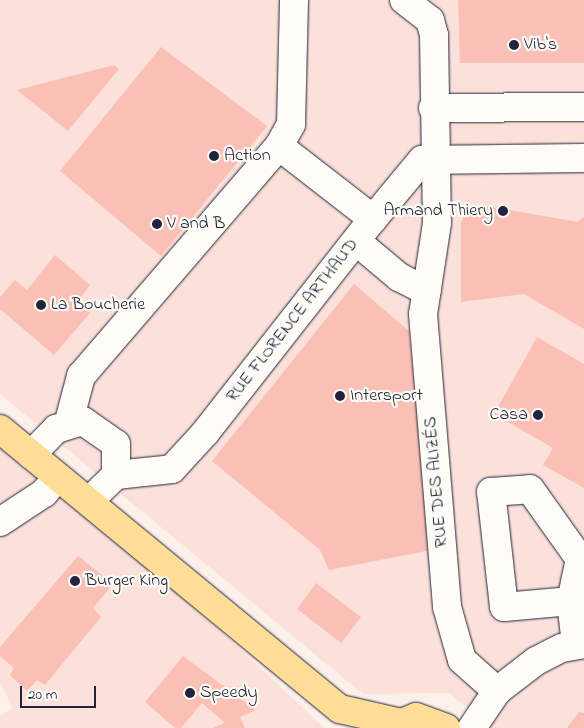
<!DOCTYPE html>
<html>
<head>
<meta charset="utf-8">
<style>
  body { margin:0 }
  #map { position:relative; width:584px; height:728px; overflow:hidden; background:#fcf0ea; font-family:"Indie Flower",sans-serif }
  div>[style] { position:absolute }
  .built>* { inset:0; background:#fbe1da }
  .building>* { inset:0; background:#fabfb5 }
  .roads { filter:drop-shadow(0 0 1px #22223b) drop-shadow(0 0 1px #22223b) }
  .minor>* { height:28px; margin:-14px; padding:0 14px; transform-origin:14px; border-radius:14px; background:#fdfcf7 }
  .major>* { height:28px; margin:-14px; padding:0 14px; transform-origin:14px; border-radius:14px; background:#fedd96 }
  .dots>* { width:14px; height:14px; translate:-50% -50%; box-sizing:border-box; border:2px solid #fdfcf7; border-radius:50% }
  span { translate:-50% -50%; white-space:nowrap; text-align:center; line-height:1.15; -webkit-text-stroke:4.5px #fdfcf7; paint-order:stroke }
  .poi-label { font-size:18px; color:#22223b }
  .left { translate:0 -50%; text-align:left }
  .right { translate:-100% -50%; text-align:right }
  .street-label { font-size:18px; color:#22223b }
  .scale { position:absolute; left:20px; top:686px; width:76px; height:22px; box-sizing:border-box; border:2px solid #22223b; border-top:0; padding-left:6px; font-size:15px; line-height:18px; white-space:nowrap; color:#22223b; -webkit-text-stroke:4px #fdfcf7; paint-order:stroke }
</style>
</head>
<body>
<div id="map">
  <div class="built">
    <div style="clip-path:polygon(0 0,584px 0,584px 728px,492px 728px,449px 693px,363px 694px,0 394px)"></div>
    <div style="clip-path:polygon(0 429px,58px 477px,324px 728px,0 728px,0 716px,13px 708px,0 683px)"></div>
  </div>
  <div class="building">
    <div style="clip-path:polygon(458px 0,584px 0,584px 63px,460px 63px)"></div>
    <div style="clip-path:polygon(161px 47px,267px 126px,161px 256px,60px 171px)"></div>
    <div style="clip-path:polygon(114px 65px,119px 69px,68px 131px,17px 90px)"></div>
    <div style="clip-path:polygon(487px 206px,577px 222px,584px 217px,584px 329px,524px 294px,461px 302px,461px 222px,465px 214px)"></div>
    <div style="clip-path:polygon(55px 255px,90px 285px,78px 301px,91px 312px,54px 355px,0 309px,0 297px,15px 280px,27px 290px)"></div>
    <div style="clip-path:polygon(354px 284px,409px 331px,431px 550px,329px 570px,320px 550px,212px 461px)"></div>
    <div style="clip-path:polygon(537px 337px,584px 364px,584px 488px,543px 465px,553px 448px,494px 414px)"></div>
    <div style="clip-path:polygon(78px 556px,113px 584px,93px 608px,101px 617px,45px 685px,37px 680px,27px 691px,10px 675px,14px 668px,0 656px,0 647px)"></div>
    <div style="clip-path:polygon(316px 583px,361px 617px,341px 643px,297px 609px)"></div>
    <div style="clip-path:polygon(183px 656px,256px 710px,240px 717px,245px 728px,213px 728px,225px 723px,202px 703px,181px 728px,175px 728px,145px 702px)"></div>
    <div style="clip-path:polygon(579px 712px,584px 713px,584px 728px,567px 728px)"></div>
  </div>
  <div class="roads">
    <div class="minor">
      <div style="left:404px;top:0;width:33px;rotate:38deg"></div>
      <div style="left:430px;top:20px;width:16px;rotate:75deg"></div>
      <div style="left:434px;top:35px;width:188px;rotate:89.1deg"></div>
      <div style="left:437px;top:223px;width:92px;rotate:98.7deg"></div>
      <div style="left:423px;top:314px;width:294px;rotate:85.3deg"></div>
      <div style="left:447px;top:607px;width:55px;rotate:74.2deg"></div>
      <div style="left:462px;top:660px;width:47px;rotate:41.5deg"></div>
      <div style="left:433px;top:108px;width:151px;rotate:-0.4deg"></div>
      <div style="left:373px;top:219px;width:77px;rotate:-50.3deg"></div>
      <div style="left:422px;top:160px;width:162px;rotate:-0.7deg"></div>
      <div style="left:356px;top:241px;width:56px;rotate:39.9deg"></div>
      <div style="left:399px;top:277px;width:31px;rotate:27deg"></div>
      <div style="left:68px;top:425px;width:51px;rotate:-75.1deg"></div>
      <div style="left:81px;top:376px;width:303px;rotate:-49.3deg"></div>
      <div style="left:279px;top:146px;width:25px;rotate:-61deg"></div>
      <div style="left:291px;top:124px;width:124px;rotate:-88.6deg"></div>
      <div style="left:31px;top:455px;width:36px;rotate:-46deg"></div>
      <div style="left:56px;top:429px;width:28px;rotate:-17deg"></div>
      <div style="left:83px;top:421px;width:40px;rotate:34.9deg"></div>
      <div style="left:116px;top:444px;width:31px;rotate:90deg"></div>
      <div style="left:116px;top:475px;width:37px;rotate:136deg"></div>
      <div style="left:116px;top:475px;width:56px;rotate:-6.1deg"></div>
      <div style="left:172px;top:469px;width:49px;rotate:-47.5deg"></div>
      <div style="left:205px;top:433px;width:272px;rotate:-51.9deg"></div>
      <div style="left:373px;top:219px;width:119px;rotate:-142.2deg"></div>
      <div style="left:0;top:522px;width:53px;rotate:-33.4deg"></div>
      <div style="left:44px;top:493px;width:21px;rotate:-49deg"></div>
      <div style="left:571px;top:601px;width:67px;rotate:174.9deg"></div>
      <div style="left:504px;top:607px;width:116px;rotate:-96.4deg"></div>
      <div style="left:491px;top:492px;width:39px;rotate:-4deg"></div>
      <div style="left:530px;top:489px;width:86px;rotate:54.5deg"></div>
      <div style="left:580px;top:559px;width:43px;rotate:102.1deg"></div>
      <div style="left:571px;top:601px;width:44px;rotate:83.5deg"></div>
      <div style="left:472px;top:728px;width:45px;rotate:-56deg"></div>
      <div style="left:497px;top:691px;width:49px;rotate:-37.6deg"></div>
      <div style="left:536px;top:661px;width:29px;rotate:-27deg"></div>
      <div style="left:562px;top:648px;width:22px;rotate:-10deg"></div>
    </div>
    <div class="major">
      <div style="left:0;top:429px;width:440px;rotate:39.5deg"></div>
      <div style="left:340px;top:709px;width:58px;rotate:12.8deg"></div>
      <div style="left:389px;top:728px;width:29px;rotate:-22deg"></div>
      <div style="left:416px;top:717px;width:32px;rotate:20deg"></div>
    </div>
  </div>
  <div class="dots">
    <div style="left:514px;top:45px;background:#22223b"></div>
    <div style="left:214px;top:156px;background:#22223b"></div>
    <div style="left:503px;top:211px;background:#22223b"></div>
    <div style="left:157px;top:224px;background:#22223b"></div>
    <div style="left:41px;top:305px;background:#22223b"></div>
    <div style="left:340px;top:396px;background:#22223b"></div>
    <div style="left:538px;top:415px;background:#22223b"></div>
    <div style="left:75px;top:581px;background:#22223b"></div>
    <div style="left:190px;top:693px;background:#22223b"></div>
  </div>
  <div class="poi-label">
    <span class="left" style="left:524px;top:45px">Vib's</span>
    <span class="left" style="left:224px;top:156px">Action</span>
    <span class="right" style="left:493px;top:211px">Armand Thiery</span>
    <span class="left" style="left:167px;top:224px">V and B</span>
    <span class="left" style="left:51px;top:305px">La Boucherie</span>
    <span class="left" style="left:350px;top:396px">Intersport</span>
    <span class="right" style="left:528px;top:415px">Casa</span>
    <span class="left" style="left:85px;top:581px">Burger King</span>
    <span class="left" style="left:200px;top:693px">Speedy</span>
  </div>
  <div class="street-label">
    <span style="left:293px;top:321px;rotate:-52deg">RUE FLORENCE ARTHAUD</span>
    <span style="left:437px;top:482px;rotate:-95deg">RUE DES ALIZÉS</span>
  </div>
  <div class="scale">20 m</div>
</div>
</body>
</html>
